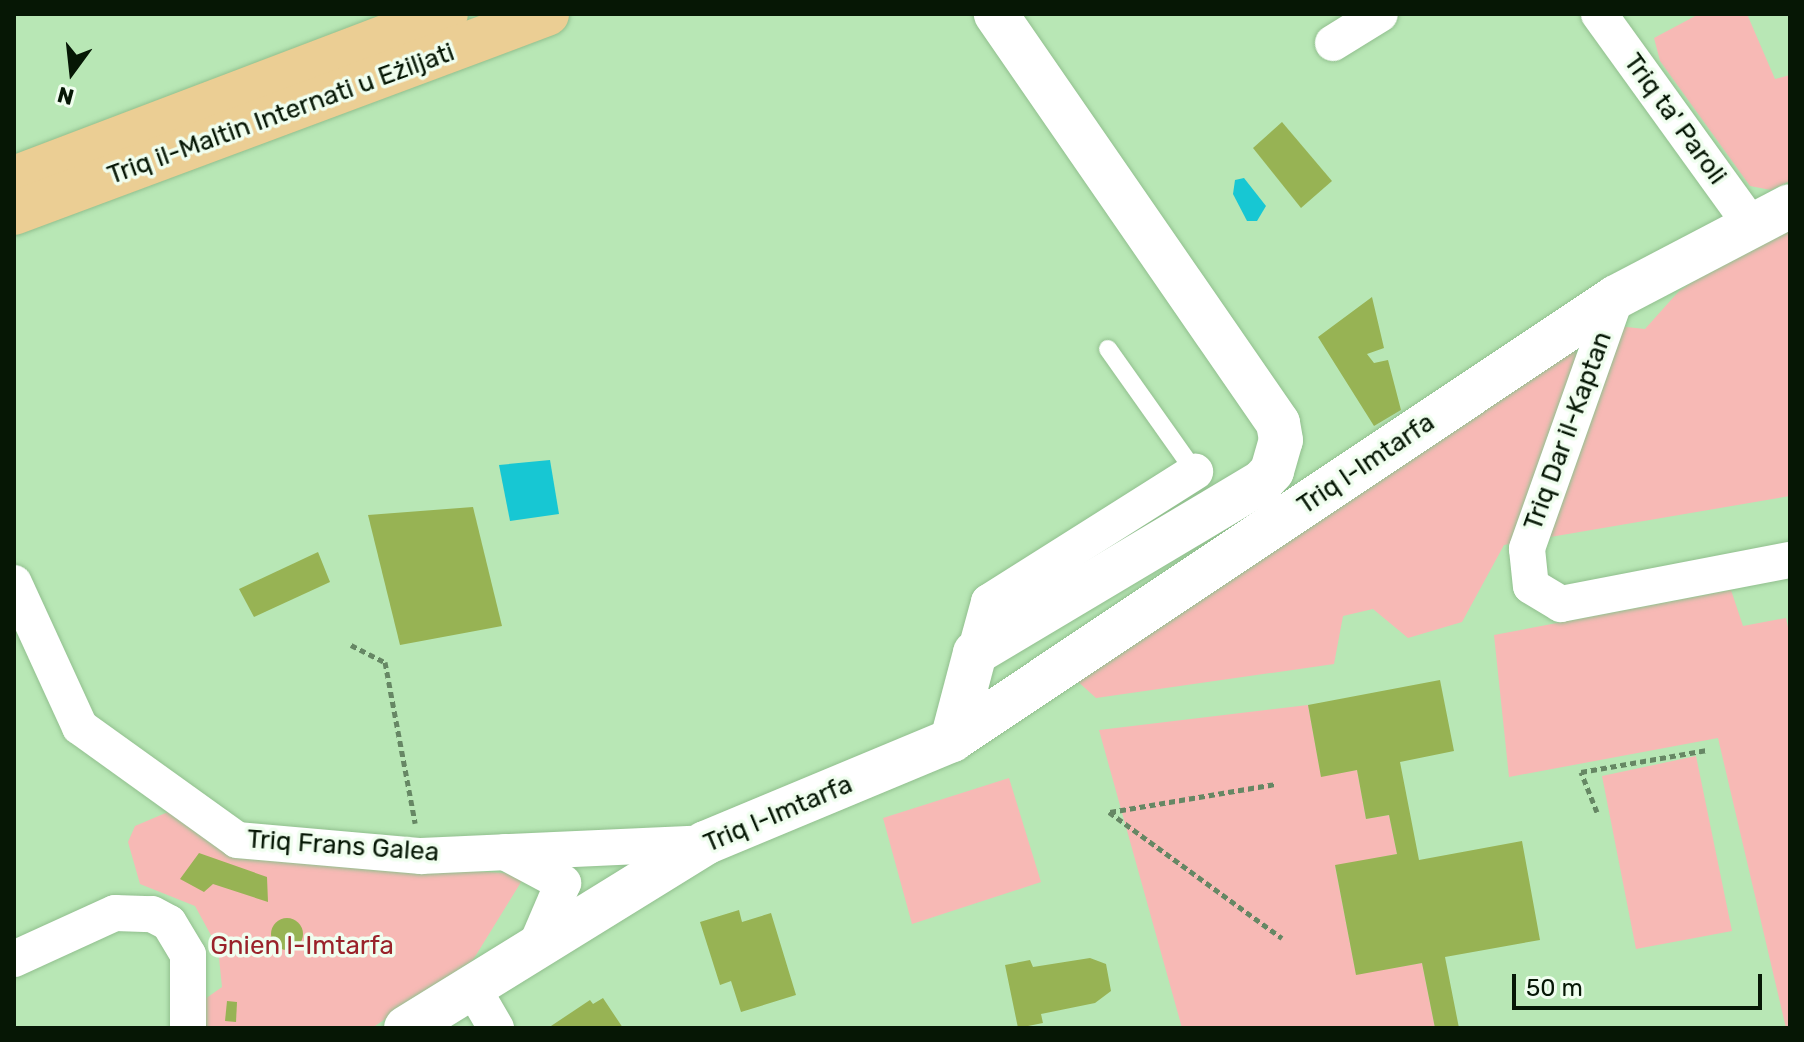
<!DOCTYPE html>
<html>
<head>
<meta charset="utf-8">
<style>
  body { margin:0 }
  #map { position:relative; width:1804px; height:1042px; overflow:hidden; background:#b8e7b5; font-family:Rubik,sans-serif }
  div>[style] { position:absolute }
  .green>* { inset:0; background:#f7b9b5 }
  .water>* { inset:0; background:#17c7d3 }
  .building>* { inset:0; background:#97b354 }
  .round { border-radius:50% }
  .path>* { height:5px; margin-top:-2.5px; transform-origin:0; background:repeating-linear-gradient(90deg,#668764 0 6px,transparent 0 10px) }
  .roads { filter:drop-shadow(0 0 2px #91bf8e) drop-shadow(0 0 2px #91bf8e) }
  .service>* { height:18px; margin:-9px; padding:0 9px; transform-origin:9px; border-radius:9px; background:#fff }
  .minor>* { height:36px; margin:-18px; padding:0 18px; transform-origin:18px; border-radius:18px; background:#fff }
  .tertiary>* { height:44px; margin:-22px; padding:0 22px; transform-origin:22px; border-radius:22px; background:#fff }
  .trunk>* { height:44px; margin:-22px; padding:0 22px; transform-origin:22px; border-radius:22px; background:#ebce94 }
  span { translate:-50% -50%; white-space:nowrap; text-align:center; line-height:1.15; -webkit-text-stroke:7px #f0feef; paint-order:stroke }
  .street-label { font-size:26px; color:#061705 }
  .park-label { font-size:26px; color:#9a222a }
  .frame { position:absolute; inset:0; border:16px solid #061705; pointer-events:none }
  .north { position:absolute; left:32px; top:32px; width:80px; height:80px; -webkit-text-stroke:6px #f0feef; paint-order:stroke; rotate:195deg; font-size:22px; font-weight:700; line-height:32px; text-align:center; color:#061705 }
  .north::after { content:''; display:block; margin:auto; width:28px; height:36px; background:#061705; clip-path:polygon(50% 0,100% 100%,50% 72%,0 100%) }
  .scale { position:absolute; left:1512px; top:974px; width:250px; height:36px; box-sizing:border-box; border:4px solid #061705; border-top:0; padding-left:10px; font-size:24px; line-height:28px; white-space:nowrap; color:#061705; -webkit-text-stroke:6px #f0feef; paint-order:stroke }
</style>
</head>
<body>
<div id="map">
  <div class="green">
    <div style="clip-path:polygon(1699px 14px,1747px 14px,1775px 79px,1790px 75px,1790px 181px,1771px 190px,1750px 186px,1660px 61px,1654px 38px)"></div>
    <div style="clip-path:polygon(1790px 226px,1790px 496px,1504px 545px,1462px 622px,1408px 638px,1373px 609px,1343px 616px,1334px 664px,1096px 698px,1074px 678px,1590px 323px,1645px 329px,1679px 291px,1740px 249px)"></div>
    <div style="clip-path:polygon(1731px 590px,1743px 626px,1786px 618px,1790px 637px,1790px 1028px,1786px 1028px,1718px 738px,1509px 777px,1494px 635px)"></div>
    <div style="clip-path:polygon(1308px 705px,1321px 776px,1357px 770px,1366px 819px,1389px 815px,1397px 854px,1335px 866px,1356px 974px,1422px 963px,1435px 1028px,1182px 1028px,1099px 730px)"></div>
    <div style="clip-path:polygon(1696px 756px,1732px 931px,1636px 949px,1602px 776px)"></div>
    <div style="clip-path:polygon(1009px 778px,1041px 882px,912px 924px,883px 818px)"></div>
    <div style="clip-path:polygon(175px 809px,233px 858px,526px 874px,473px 960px,372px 1028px,200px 1028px,205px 999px,222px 987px,218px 948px,195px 906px,140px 884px,128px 842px,135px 826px)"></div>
  </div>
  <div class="water">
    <div style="clip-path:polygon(1244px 178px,1266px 206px,1257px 221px,1247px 221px,1233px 194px,1235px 180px)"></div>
    <div style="clip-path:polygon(550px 460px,559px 514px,510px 521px,499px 465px)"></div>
  </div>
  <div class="building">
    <div style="clip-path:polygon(1282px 122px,1332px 181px,1301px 208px,1253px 148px)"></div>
    <div style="clip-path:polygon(1372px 297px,1384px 348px,1367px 354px,1374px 363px,1388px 360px,1401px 410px,1374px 426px,1318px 337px)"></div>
    <div style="clip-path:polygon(473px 507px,502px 626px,400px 645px,368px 515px)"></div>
    <div style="clip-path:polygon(318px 552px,330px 582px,254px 617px,239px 589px)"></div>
    <div style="clip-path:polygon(1440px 680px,1454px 751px,1400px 762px,1419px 860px,1522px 841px,1540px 940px,1445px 957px,1459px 1028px,1435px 1028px,1422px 963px,1356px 975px,1335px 865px,1397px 854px,1389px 815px,1366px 819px,1357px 770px,1321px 777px,1308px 705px)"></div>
    <div style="clip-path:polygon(199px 853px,267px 877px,268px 902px,213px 884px,204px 892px,180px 879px)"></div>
    <div style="clip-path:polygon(739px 910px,742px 922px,771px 913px,796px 995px,741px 1012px,731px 981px,720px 985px,700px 922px)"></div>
    <div class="round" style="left:271px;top:918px;width:32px;height:32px"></div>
    <div style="clip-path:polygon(1090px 958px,1106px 964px,1111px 991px,1095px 1003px,1041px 1014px,1043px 1023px,1018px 1028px,1005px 965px,1030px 960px,1033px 967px)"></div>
    <div style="clip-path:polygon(603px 998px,623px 1028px,548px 1028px,590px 1000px,593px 1004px)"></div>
    <div style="clip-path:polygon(227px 1001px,237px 1002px,236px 1022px,225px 1021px)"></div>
  </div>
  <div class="path">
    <div style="left:351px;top:645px;width:38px;rotate:27deg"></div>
    <div style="left:385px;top:662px;width:164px;rotate:79.4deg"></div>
    <div style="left:1109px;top:812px;width:214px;rotate:36.1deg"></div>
    <div style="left:1110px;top:812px;width:167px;rotate:-9.6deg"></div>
    <div style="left:1597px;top:812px;width:43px;rotate:-111.8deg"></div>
    <div style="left:1581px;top:772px;width:128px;rotate:-9.9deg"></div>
  </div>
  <div class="roads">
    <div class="service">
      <div style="left:1108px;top:349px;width:151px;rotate:54.7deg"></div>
    </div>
    <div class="minor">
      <div style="left:1599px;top:14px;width:260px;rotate:54.2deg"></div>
      <div style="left:1333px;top:43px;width:55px;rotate:-31.7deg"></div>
      <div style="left:1616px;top:297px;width:267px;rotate:109.5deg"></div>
      <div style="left:1527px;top:549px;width:37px;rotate:84deg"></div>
      <div style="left:1531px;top:586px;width:35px;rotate:31deg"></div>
      <div style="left:1561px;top:604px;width:233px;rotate:-10.9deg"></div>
      <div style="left:14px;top:583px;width:158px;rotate:65.4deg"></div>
      <div style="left:80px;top:727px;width:193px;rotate:35.7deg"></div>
      <div style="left:237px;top:840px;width:185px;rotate:5deg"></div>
      <div style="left:421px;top:856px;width:284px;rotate:-2.6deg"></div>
      <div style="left:975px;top:653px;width:53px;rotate:-74.6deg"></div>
      <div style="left:989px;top:602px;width:244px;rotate:-32.3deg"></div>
      <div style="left:505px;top:852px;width:66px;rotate:28.1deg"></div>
      <div style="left:563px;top:883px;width:69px;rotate:113.2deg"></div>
      <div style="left:14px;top:959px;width:111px;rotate:-24.5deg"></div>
      <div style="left:115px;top:913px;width:37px;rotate:2deg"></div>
      <div style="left:152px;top:914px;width:19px;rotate:28deg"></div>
      <div style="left:169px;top:923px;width:37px;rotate:59deg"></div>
      <div style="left:188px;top:955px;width:73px;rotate:90deg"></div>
      <div style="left:471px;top:985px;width:50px;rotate:59.8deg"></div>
    </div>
    <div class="tertiary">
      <div style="left:952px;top:740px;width:90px;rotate:-75.2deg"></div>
      <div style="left:975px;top:653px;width:334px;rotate:-30.8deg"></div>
      <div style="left:1262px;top:482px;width:15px;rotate:-48deg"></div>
      <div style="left:1272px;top:471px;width:32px;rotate:-74deg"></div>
      <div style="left:1281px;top:440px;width:17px;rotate:-100deg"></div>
      <div style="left:1278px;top:423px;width:497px;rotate:-124.6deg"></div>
      <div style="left:406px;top:1028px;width:352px;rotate:-31.7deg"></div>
      <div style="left:705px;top:843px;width:268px;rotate:-22.6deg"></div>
      <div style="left:952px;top:740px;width:798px;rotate:-33.71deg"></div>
      <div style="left:1616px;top:297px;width:196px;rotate:-27.6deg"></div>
    </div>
    <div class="trunk">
      <div style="left:14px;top:178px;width:462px;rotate:-20.8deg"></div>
      <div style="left:14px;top:213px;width:569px;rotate:-20.47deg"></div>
    </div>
  </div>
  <div class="street-label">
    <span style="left:281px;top:114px;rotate:-20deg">Triq il-Maltin Internati u Eżiljati</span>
    <span style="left:1675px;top:119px;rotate:54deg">Triq ta' Paroli</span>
    <span style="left:1568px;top:431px;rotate:-70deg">Triq Dar il-Kaptan</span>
    <span style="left:1366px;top:464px;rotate:-34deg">Triq l-Imtarfa</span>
    <span style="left:778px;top:814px;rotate:-23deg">Triq l-Imtarfa</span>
    <span style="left:343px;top:846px;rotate:4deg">Triq Frans Galea</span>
  </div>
  <div class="park-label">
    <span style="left:302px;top:946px">Gnien l-Imtarfa</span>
  </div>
  <div class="frame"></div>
  <div class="north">N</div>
  <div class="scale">50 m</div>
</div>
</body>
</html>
